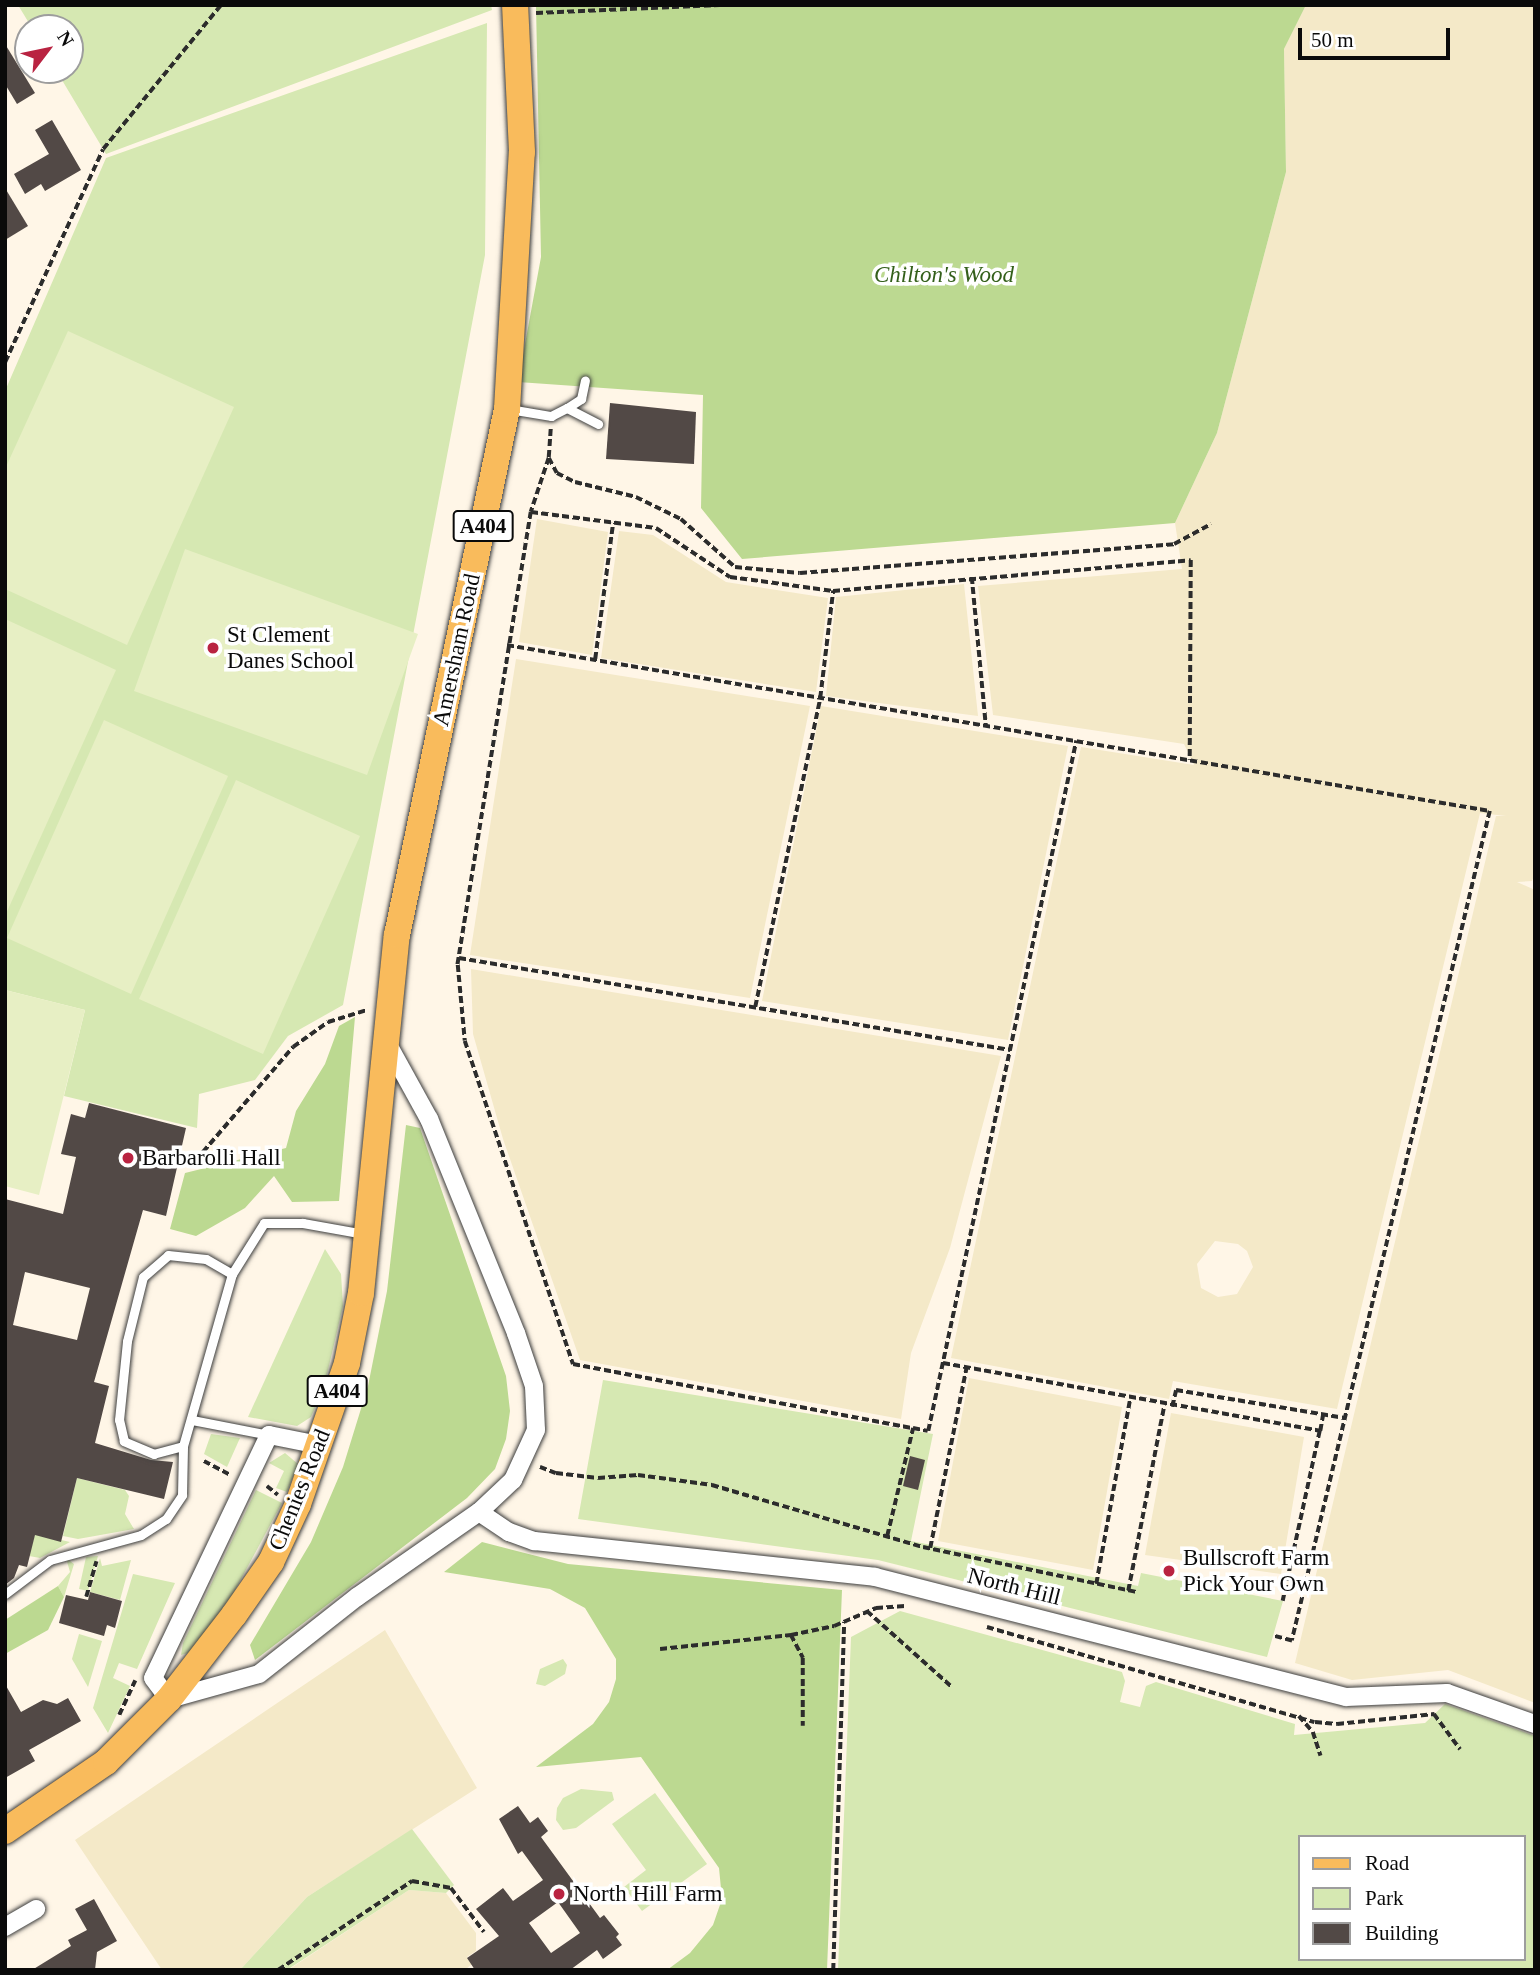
<!DOCTYPE html>
<html>
<head>
<meta charset="utf-8">
<style>
  body { margin:0 }
  #map { position:relative; width:1540px; height:1975px; overflow:hidden; background:#fff6e7; font-family:"Times New Roman",serif }
  div>[style] { position:absolute }
  .farmland>* { inset:0; background:#f4e9c8 }
  .green>* { inset:0; background:#d6e8b2 }
  .forest>* { inset:0; background:#bcd991 }
  .pitch>* { inset:0; background:#e7efc4 }
  .building>* { inset:0; background:#524946 }
  .path>* { height:3.5px; margin-top:-1.75px; transform-origin:0; background:repeating-linear-gradient(90deg,#2c2c2c 0 7px,transparent 0 10.5px) }
  .roads { filter:drop-shadow(0 0 2px #3d3d3d) drop-shadow(0 0 2px #3d3d3d) }
  .service>* { height:9px; margin:-4.5px; padding:0 4.5px; transform-origin:4.5px; border-radius:4.5px; background:#fff }
  .minor>* { height:18px; margin:-9px; padding:0 9px; transform-origin:9px; border-radius:9px; background:#fff }
  .primary>* { height:26px; margin:-13px; padding:0 13px; transform-origin:13px; border-radius:13px; background:#f9bb5c }
  .dots>* { width:19px; height:19px; translate:-50% -50%; box-sizing:border-box; border:4px solid #fff; border-radius:50% }
  span { translate:-50% -50%; white-space:nowrap; text-align:center; line-height:1.15; -webkit-text-stroke:7px #fff; paint-order:stroke }
  .shield-label span { padding:2px 5px; background:#fff; border:2px solid; border-radius:5px; -webkit-text-stroke-width:0 }
  .shield-label { font-size:21px; color:#0a0a0a; font-weight:700 }
  .park-label { font-size:23px; color:#34601b; font-style:italic }
  .poi-label { font-size:23px; color:#0a0a0a }
  .left { translate:0 -50%; text-align:left }
  .street-label { font-size:23px; color:#0a0a0a }
  .frame { position:absolute; inset:0; border:7px solid #0a0a0a; pointer-events:none }
  .legend { position:absolute; left:1298px; top:1835px; width:228px; height:126px; box-sizing:border-box; background:#fff; border:2px solid #9d9d9d; margin:0; padding:9px 12px; list-style:none; font-size:21px; color:#0a0a0a }
  .legend li { display:flex; align-items:center; gap:14px; height:35px }
  .legend b { width:35px; border:2px solid #9d9d9d }
  .north { position:absolute; left:14px; top:14px; width:70px; height:70px; box-sizing:border-box; background:#fff; border:2px solid #9d9d9d; border-radius:50%; rotate:58deg; font-size:19px; font-weight:700; line-height:28px; text-align:center; color:#0a0a0a }
  .north::after { content:''; display:block; margin:auto; width:24px; height:32px; background:#b92341; clip-path:polygon(50% 0,100% 100%,50% 72%,0 100%) }
  .scale { position:absolute; left:1298px; top:28px; width:152px; height:32px; box-sizing:border-box; border:4px solid #0a0a0a; border-top:0; padding-left:9px; font-size:21px; line-height:24px; white-space:nowrap; color:#0a0a0a; -webkit-text-stroke:5px #fff; paint-order:stroke }
</style>
</head>
<body>
<div id="map">
  <div class="farmland">
    <div style="clip-path:polygon(evenodd,1306px 5px,1535px 5px,1535px 873px,1532px 881px,1517px 882px,1535px 890px,1535px 1703px,1448px 1670px,1352px 1680px,1295px 1663px,1496px 816px,1506px 816px,1480px 813px,1337px 1409px,1173px 1381px,1169px 1399px,951px 1358px,1081px 747px,1194px 765px,1184px 744px,993px 715px,978px 586px,1182px 569px,1175px 523px,1217px 433px,1286px 172px,1284px 49px,1306px 5px,1215px 1241px,1238px 1244px,1247px 1251px,1253px 1267px,1237px 1294px,1218px 1297px,1201px 1288px,1197px 1264px,1215px 1241px)"></div>
    <div style="clip-path:polygon(537px 519px,608px 532px,592px 655px,519px 642px)"></div>
    <div style="clip-path:polygon(619px 531px,653px 535px,726px 582px,828px 598px,816px 692px,601px 658px)"></div>
    <div style="clip-path:polygon(964px 584px,978px 716px,826px 696px,836px 597px)"></div>
    <div style="clip-path:polygon(516px 659px,810px 706px,750px 998px,470px 955px)"></div>
    <div style="clip-path:polygon(821px 706px,1068px 746px,1008px 1040px,762px 1001px)"></div>
    <div style="clip-path:polygon(471px 969px,1001px 1056px,950px 1248px,911px 1353px,901px 1419px,580px 1360px,503px 1139px,473px 1034px)"></div>
    <div style="clip-path:polygon(969px 1378px,1122px 1407px,1093px 1570px,938px 1541px)"></div>
    <div style="clip-path:polygon(1171px 1413px,1304px 1437px,1281px 1574px,1145px 1555px)"></div>
    <div style="clip-path:polygon(385px 1630px,477px 1788px,307px 1897px,240px 1970px,162px 1970px,75px 1840px)"></div>
    <div style="clip-path:polygon(409px 1890px,446px 1893px,476px 1933px,476px 1951px,467px 1957px,472px 1964px,465px 1970px,288px 1970px)"></div>
  </div>
  <div class="green">
    <div style="clip-path:polygon(18px 5px,491px 5px,492px 10px,106px 154px,56px 70px,70px 70px,70px 28px,32px 28px)"></div>
    <div style="clip-path:polygon(487px 23px,485px 255px,343px 1005px,288px 1036px,255px 1080px,199px 1094px,197px 1128px,64px 1096px,85px 1010px,5px 990px,5px 391px,106px 158px)"></div>
    <div style="clip-path:polygon(325px 1249px,341px 1274px,343px 1306px,324px 1387px,311px 1417px,297px 1426px,248px 1417px)"></div>
    <div style="clip-path:polygon(603px 1380px,933px 1434px,911px 1541px,1138px 1586px,1141px 1573px,1283px 1601px,1267px 1657px,878px 1560px,578px 1519px)"></div>
    <div style="clip-path:polygon(211px 1434px,240px 1438px,227px 1467px,204px 1454px)"></div>
    <div style="clip-path:polygon(285px 1453px,298px 1464px,287px 1492px,276px 1488px,284px 1471px,269px 1463px)"></div>
    <div style="clip-path:polygon(77px 1478px,125px 1490px,129px 1496px,125px 1514px,134px 1529px,78px 1539px,63px 1536px)"></div>
    <div style="clip-path:polygon(256px 1490px,282px 1503px,234px 1592px,191px 1652px,181px 1655px,183px 1643px)"></div>
    <div style="clip-path:polygon(35px 1534px,70px 1542px,40px 1558px,29px 1556px)"></div>
    <div style="clip-path:polygon(98px 1556px,88px 1591px,79px 1589px,86px 1557px)"></div>
    <div style="clip-path:polygon(66px 1558px,74px 1564px,64px 1597px,58px 1586px,70px 1572px)"></div>
    <div style="clip-path:polygon(100px 1558px,102px 1566px,131px 1560px,120px 1600px,90px 1592px)"></div>
    <div style="clip-path:polygon(133px 1574px,175px 1583px,137px 1669px,119px 1663px,113px 1678px,130px 1686px,108px 1733px,93px 1708px)"></div>
    <div style="clip-path:polygon(evenodd,900px 1611px,1122px 1672px,1125px 1681px,1120px 1702px,1140px 1707px,1146px 1686px,1156px 1682px,1295px 1724px,1294px 1735px,1425px 1723px,1445px 1704px,1535px 1736px,1535px 1970px,838px 1970px,851px 1637px,900px 1611px,1300px 1837px,1524px 1837px,1524px 1959px,1300px 1959px,1300px 1837px)"></div>
    <div style="clip-path:polygon(79px 1634px,102px 1641px,88px 1687px,72px 1659px)"></div>
    <div style="clip-path:polygon(563px 1659px,567px 1665px,565px 1674px,545px 1686px,536px 1684px,540px 1669px)"></div>
    <div style="clip-path:polygon(581px 1789px,612px 1792px,614px 1800px,576px 1828px,563px 1830px,556px 1820px,557px 1808px,563px 1798px)"></div>
    <div style="clip-path:polygon(655px 1793px,707px 1864px,642px 1911px,624px 1887px,646px 1870px,612px 1824px)"></div>
    <div style="clip-path:polygon(412px 1829px,454px 1885px,446px 1893px,409px 1890px,287px 1970px,240px 1970px,307px 1897px)"></div>
  </div>
  <div class="forest">
    <div style="clip-path:polygon(536px 5px,1306px 5px,1284px 49px,1286px 172px,1217px 433px,1175px 523px,742px 559px,701px 508px,703px 395px,518px 382px,541px 257px)"></div>
    <div style="clip-path:polygon(355px 1017px,339px 1201px,292px 1202px,274px 1176px,245px 1208px,196px 1236px,170px 1229px,185px 1173px,286px 1148px,296px 1111px,325px 1064px,339px 1026px)"></div>
    <div style="clip-path:polygon(406px 1125px,420px 1128px,506px 1376px,510px 1411px,506px 1439px,495px 1469px,467px 1498px,255px 1660px,250px 1645px,311px 1542px,343px 1467px,368px 1386px,387px 1291px)"></div>
    <div style="clip-path:polygon(482px 1542px,568px 1564px,842px 1590px,827px 1970px,667px 1970px,690px 1953px,713px 1925px,722px 1899px,719px 1868px,641px 1757px,536px 1767px,593px 1724px,609px 1702px,616px 1679px,616px 1659px,585px 1608px,550px 1589px,444px 1572px)"></div>
    <div style="clip-path:polygon(58px 1586px,64px 1597px,48px 1630px,5px 1654px,5px 1620px)"></div>
  </div>
  <div class="pitch">
    <div style="clip-path:polygon(68px 331px,234px 407px,127px 645px,5px 589px,5px 469px)"></div>
    <div style="clip-path:polygon(185px 549px,418px 634px,367px 775px,134px 691px)"></div>
    <div style="clip-path:polygon(5px 619px,116px 670px,5px 916px)"></div>
    <div style="clip-path:polygon(104px 720px,228px 776px,131px 994px,7px 938px)"></div>
    <div style="clip-path:polygon(236px 780px,360px 836px,263px 1054px,139px 999px)"></div>
    <div style="clip-path:polygon(5px 990px,85px 1010px,39px 1195px,5px 1186px)"></div>
  </div>
  <div class="building">
    <div style="clip-path:polygon(5px 44px,35px 93px,17px 104px,5px 84px)"></div>
    <div style="clip-path:polygon(52px 120px,81px 170px,45px 191px,41px 184px,25px 194px,14px 174px,49px 154px,35px 130px)"></div>
    <div style="clip-path:polygon(5px 188px,28px 226px,5px 240px)"></div>
    <div style="clip-path:polygon(610px 403px,696px 412px,694px 464px,606px 459px)"></div>
    <div style="clip-path:polygon(evenodd,89px 1103px,186px 1128px,166px 1216px,143px 1210px,94px 1382px,109px 1386px,95px 1443px,151px 1460px,173px 1462px,164px 1499px,77px 1478px,61px 1542px,35px 1535px,27px 1567px,19px 1565px,14px 1578px,5px 1585px,5px 1199px,63px 1214px,76px 1157px,61px 1154px,71px 1114px,85px 1118px,89px 1103px,25px 1272px,90px 1288px,77px 1340px,13px 1325px,25px 1272px)"></div>
    <div style="clip-path:polygon(910px 1456px,925px 1460px,918px 1490px,903px 1486px)"></div>
    <div style="clip-path:polygon(90px 1592px,122px 1601px,115px 1628px,107px 1625px,104px 1636px,59px 1623px,66px 1595px,88px 1600px)"></div>
    <div style="clip-path:polygon(5px 1684px,21px 1712px,43px 1700px,57px 1704px,68px 1698px,81px 1721px,29px 1750px,35px 1761px,5px 1778px)"></div>
    <div style="clip-path:polygon(evenodd,518px 1806px,530px 1823px,538px 1817px,548px 1831px,541px 1837px,600px 1918px,604px 1915px,619px 1934px,616px 1937px,622px 1945px,603px 1959px,597px 1950px,570px 1970px,475px 1970px,467px 1958px,499px 1936px,476px 1909px,503px 1888px,513px 1901px,543px 1880px,522px 1851px,518px 1854px,499px 1819px,518px 1806px,558px 1902px,580px 1933px,551px 1953px,529px 1923px,558px 1902px)"></div>
    <div style="clip-path:polygon(94px 1899px,117px 1941px,97px 1952px,95px 1970px,32px 1970px,71px 1946px,68px 1940px,87px 1930px,75px 1909px)"></div>
  </div>
  <div class="path">
    <div style="left:536px;top:13px;width:184px;rotate:-2.5deg"></div>
    <div style="left:5px;top:362px;width:234px;rotate:-65.3deg"></div>
    <div style="left:103px;top:149px;width:186px;rotate:-50.7deg"></div>
    <div style="left:551px;top:429px;width:29px;rotate:94deg"></div>
    <div style="left:549px;top:458px;width:17px;rotate:62deg"></div>
    <div style="left:557px;top:473px;width:20px;rotate:27deg"></div>
    <div style="left:575px;top:482px;width:63px;rotate:13.8deg"></div>
    <div style="left:636px;top:497px;width:50px;rotate:26.1deg"></div>
    <div style="left:681px;top:519px;width:72px;rotate:41.6deg"></div>
    <div style="left:735px;top:567px;width:65px;rotate:5.3deg"></div>
    <div style="left:800px;top:573px;width:375px;rotate:-4.4deg"></div>
    <div style="left:1174px;top:544px;width:42px;rotate:-28.4deg"></div>
    <div style="left:549px;top:458px;width:57px;rotate:108.4deg"></div>
    <div style="left:531px;top:512px;width:459px;rotate:99.2deg"></div>
    <div style="left:458px;top:965px;width:76px;rotate:84.7deg"></div>
    <div style="left:465px;top:1041px;width:341px;rotate:71.5deg"></div>
    <div style="left:573px;top:1364px;width:346px;rotate:10.7deg"></div>
    <div style="left:531px;top:512px;width:126px;rotate:7.3deg"></div>
    <div style="left:656px;top:528px;width:89px;rotate:33.5deg"></div>
    <div style="left:730px;top:577px;width:104px;rotate:7.7deg"></div>
    <div style="left:833px;top:591px;width:359px;rotate:-4.9deg"></div>
    <div style="left:1191px;top:560px;width:200px;rotate:90.3deg"></div>
    <div style="left:972px;top:577px;width:149px;rotate:84.6deg"></div>
    <div style="left:507px;top:645px;width:997px;rotate:9.59deg"></div>
    <div style="left:1490px;top:811px;width:853px;rotate:103.42deg"></div>
    <div style="left:1292px;top:1641px;width:20px;rotate:-165deg"></div>
    <div style="left:595px;top:659px;width:137px;rotate:-82.5deg"></div>
    <div style="left:459px;top:958px;width:559px;rotate:9.48deg"></div>
    <div style="left:755px;top:1007px;width:316px;rotate:-78.1deg"></div>
    <div style="left:820px;top:698px;width:108px;rotate:-83.1deg"></div>
    <div style="left:179px;top:1160px;width:17px"></div>
    <div style="left:196px;top:1160px;width:149px;rotate:-49.4deg"></div>
    <div style="left:293px;top:1047px;width:43px;rotate:-35.5deg"></div>
    <div style="left:328px;top:1022px;width:41px;rotate:-17.1deg"></div>
    <div style="left:943px;top:1363px;width:383px;rotate:10.2deg"></div>
    <div style="left:1320px;top:1431px;width:174px;rotate:102.3deg"></div>
    <div style="left:1172px;top:1407px;width:17px;rotate:-77deg"></div>
    <div style="left:1176px;top:1390px;width:171px;rotate:9.4deg"></div>
    <div style="left:1320px;top:1431px;width:17px;rotate:-80deg"></div>
    <div style="left:204px;top:1461px;width:30px;rotate:28deg"></div>
    <div style="left:540px;top:1467px;width:17px;rotate:21deg"></div>
    <div style="left:556px;top:1473px;width:42px;rotate:6.8deg"></div>
    <div style="left:598px;top:1478px;width:40px;rotate:-4.3deg"></div>
    <div style="left:638px;top:1475px;width:75px;rotate:7.7deg"></div>
    <div style="left:712px;top:1485px;width:220px;rotate:16.4deg"></div>
    <div style="left:923px;top:1547px;width:219px;rotate:11.9deg"></div>
    <div style="left:267px;top:1486px;width:14px;rotate:39deg"></div>
    <div style="left:887px;top:1536px;width:111px;rotate:-76.5deg"></div>
    <div style="left:913px;top:1428px;width:15px;rotate:11deg"></div>
    <div style="left:928px;top:1431px;width:706px;rotate:-77.89deg"></div>
    <div style="left:930px;top:1548px;width:183px;rotate:-78.6deg"></div>
    <div style="left:1096px;top:1584px;width:188px;rotate:-79.6deg"></div>
    <div style="left:1128px;top:1591px;width:189px;rotate:-79deg"></div>
    <div style="left:86px;top:1597px;width:37px;rotate:-74deg"></div>
    <div style="left:867px;top:1611px;width:113px;rotate:41.8deg"></div>
    <div style="left:987px;top:1627px;width:341px;rotate:16.2deg"></div>
    <div style="left:1315px;top:1722px;width:22px;rotate:5deg"></div>
    <div style="left:1337px;top:1724px;width:98px;rotate:-5.9deg"></div>
    <div style="left:1434px;top:1714px;width:44px;rotate:53.4deg"></div>
    <div style="left:791px;top:1635px;width:26px;rotate:62deg"></div>
    <div style="left:803px;top:1658px;width:68px;rotate:90deg"></div>
    <div style="left:660px;top:1649px;width:132px;rotate:-6.1deg"></div>
    <div style="left:791px;top:1635px;width:44px;rotate:-11.8deg"></div>
    <div style="left:834px;top:1626px;width:46px;rotate:-23.2deg"></div>
    <div style="left:876px;top:1608px;width:29px;rotate:-4deg"></div>
    <div style="left:119px;top:1715px;width:38px;rotate:-65deg"></div>
    <div style="left:1299px;top:1716px;width:21px;rotate:49deg"></div>
    <div style="left:1313px;top:1732px;width:25px;rotate:72deg"></div>
    <div style="left:278px;top:1970px;width:161px;rotate:-33.6deg"></div>
    <div style="left:412px;top:1881px;width:40px;rotate:10deg"></div>
    <div style="left:451px;top:1888px;width:55px;rotate:53.1deg"></div>
    <div style="left:833px;top:1970px;width:348px;rotate:-88.2deg"></div>
  </div>
  <div class="roads">
    <div class="service">
      <div style="left:567px;top:408px;width:17px;rotate:-33deg"></div>
      <div style="left:581px;top:399px;width:19px;rotate:-78deg"></div>
      <div style="left:509px;top:409px;width:43px;rotate:9.5deg"></div>
      <div style="left:551px;top:416px;width:18px;rotate:-27deg"></div>
      <div style="left:567px;top:408px;width:35px;rotate:27deg"></div>
      <div style="left:192px;top:1420px;width:78px;rotate:11deg"></div>
      <div style="left:183px;top:1446px;width:30px;rotate:165deg"></div>
      <div style="left:154px;top:1454px;width:33px;rotate:-157deg"></div>
      <div style="left:124px;top:1441px;width:22px;rotate:-103deg"></div>
      <div style="left:119px;top:1420px;width:79px;rotate:-84.2deg"></div>
      <div style="left:127px;top:1341px;width:66px;rotate:-76deg"></div>
      <div style="left:143px;top:1277px;width:33px;rotate:-41deg"></div>
      <div style="left:168px;top:1255px;width:38px;rotate:6deg"></div>
      <div style="left:206px;top:1259px;width:30px;rotate:30deg"></div>
      <div style="left:5px;top:1594px;width:56px;rotate:-37.1deg"></div>
      <div style="left:50px;top:1560px;width:94px;rotate:-15.4deg"></div>
      <div style="left:141px;top:1535px;width:30px;rotate:-33deg"></div>
      <div style="left:166px;top:1519px;width:29px;rotate:-56deg"></div>
      <div style="left:182px;top:1495px;width:49px;rotate:-88.8deg"></div>
      <div style="left:183px;top:1446px;width:179px;rotate:-74.1deg"></div>
      <div style="left:232px;top:1274px;width:60px;rotate:-57.9deg"></div>
      <div style="left:264px;top:1223px;width:39px"></div>
      <div style="left:303px;top:1223px;width:62px;rotate:10.2deg"></div>
    </div>
    <div class="minor">
      <div style="left:319px;top:1445px;width:51px;rotate:-168.7deg"></div>
      <div style="left:269px;top:1435px;width:269px;rotate:115.5deg"></div>
      <div style="left:153px;top:1678px;width:26px;rotate:53deg"></div>
      <div style="left:169px;top:1699px;width:93px;rotate:-15.5deg"></div>
      <div style="left:259px;top:1674px;width:125px;rotate:-38.2deg"></div>
      <div style="left:357px;top:1597px;width:149px;rotate:-34.9deg"></div>
      <div style="left:479px;top:1512px;width:47px;rotate:-43.3deg"></div>
      <div style="left:513px;top:1480px;width:55px;rotate:-65.3deg"></div>
      <div style="left:536px;top:1430px;width:44px;rotate:-92.6deg"></div>
      <div style="left:534px;top:1386px;width:56px;rotate:-108.8deg"></div>
      <div style="left:516px;top:1333px;width:231px;rotate:-112.1deg"></div>
      <div style="left:429px;top:1119px;width:89px;rotate:-118.9deg"></div>
      <div style="left:479px;top:1512px;width:36px;rotate:34deg"></div>
      <div style="left:509px;top:1532px;width:27px;rotate:20deg"></div>
      <div style="left:534px;top:1541px;width:343px;rotate:6deg"></div>
      <div style="left:875px;top:1577px;width:486px;rotate:14.3deg"></div>
      <div style="left:1346px;top:1697px;width:101px;rotate:-2.3deg"></div>
      <div style="left:1447px;top:1693px;width:93px;rotate:19.4deg"></div>
      <div style="left:5px;top:1927px;width:36px;rotate:-30deg"></div>
    </div>
    <div class="primary">
      <div style="left:5px;top:1831px;width:122px;rotate:-34.3deg"></div>
      <div style="left:106px;top:1762px;width:89px;rotate:-45deg"></div>
      <div style="left:169px;top:1699px;width:106px;rotate:-52.3deg"></div>
      <div style="left:234px;top:1615px;width:65px;rotate:-55.1deg"></div>
      <div style="left:271px;top:1562px;width:64px;rotate:-65deg"></div>
      <div style="left:298px;top:1504px;width:149px;rotate:-70.8deg"></div>
      <div style="left:347px;top:1363px;width:71px;rotate:-78.7deg"></div>
      <div style="left:361px;top:1293px;width:360px;rotate:-84.3deg"></div>
      <div style="left:397px;top:935px;width:537px;rotate:-78.19deg"></div>
      <div style="left:507px;top:409px;width:257px;rotate:-86.7deg"></div>
      <div style="left:522px;top:152px;width:147px;rotate:-92.7deg"></div>
    </div>
  </div>
  <div class="dots">
    <div style="left:213px;top:648px;background:#b92341"></div>
    <div style="left:128px;top:1158px;background:#b92341"></div>
    <div style="left:1169px;top:1571px;background:#b92341"></div>
    <div style="left:559px;top:1894px;background:#b92341"></div>
  </div>
  <div class="shield-label">
    <span style="left:483px;top:526px">A404</span>
    <span style="left:337px;top:1391px">A404</span>
  </div>
  <div class="park-label">
    <span style="left:944px;top:275px">Chilton's Wood</span>
  </div>
  <div class="poi-label">
    <span class="left" style="left:227px;top:648px">St Clement<br>Danes School</span>
    <span class="left" style="left:142px;top:1158px">Barbarolli Hall</span>
    <span class="left" style="left:1183px;top:1571px">Bullscroft Farm<br>Pick Your Own</span>
    <span class="left" style="left:573px;top:1894px">North Hill Farm</span>
  </div>
  <div class="street-label">
    <span style="left:457px;top:650px;rotate:-78deg">Amersham Road</span>
    <span style="left:300px;top:1490px;rotate:-68deg">Chenies Road</span>
    <span style="left:1014px;top:1587px;rotate:14deg">North Hill</span>
  </div>
  <div class="frame"></div>
  <ul class="legend">
  <li><b style="height:9px;background:#f9bb5c"></b>Road</li>
  <li><b style="height:19px;background:#d6e8b2"></b>Park</li>
  <li><b style="height:19px;background:#524946"></b>Building</li>
  </ul>
  <div class="north">N</div>
  <div class="scale">50 m</div>
</div>
</body>
</html>
